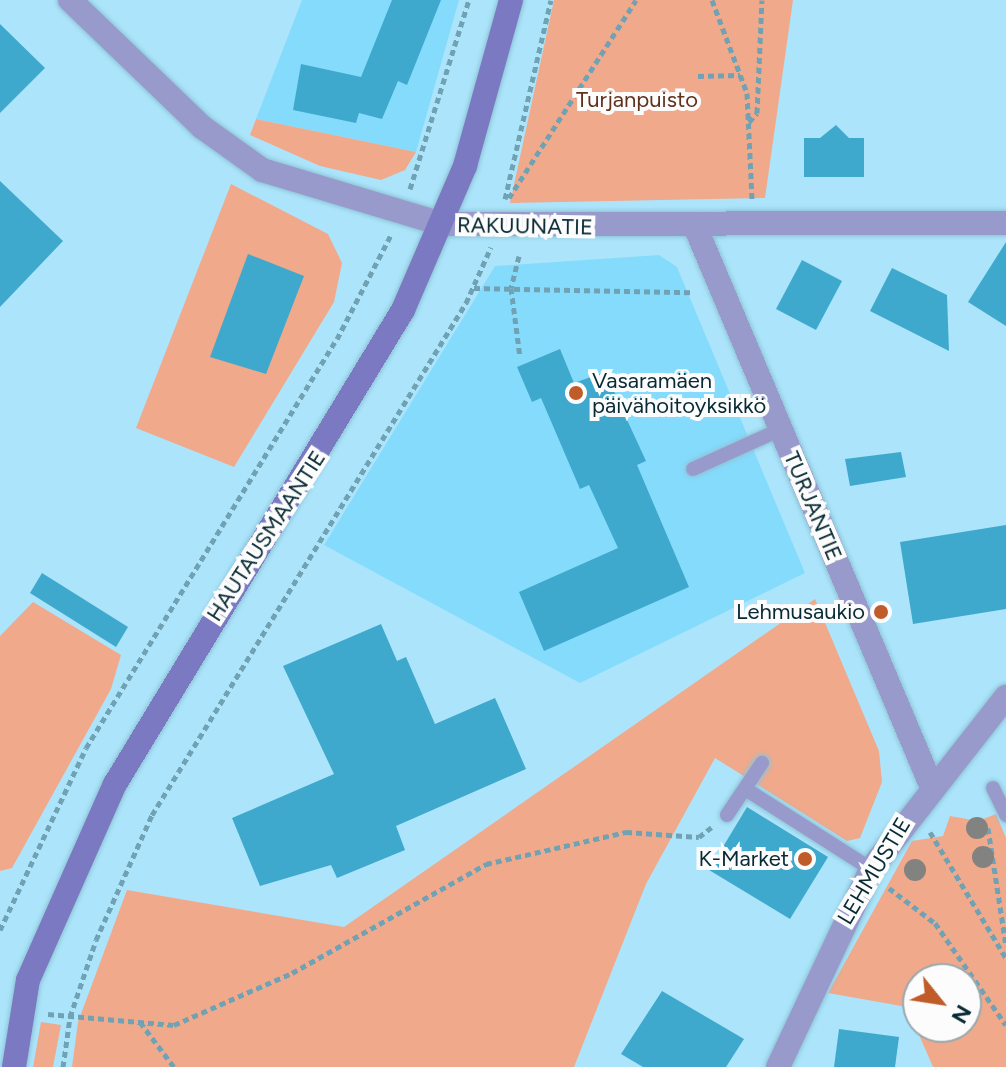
<!DOCTYPE html>
<html>
<head>
<meta charset="utf-8">
<style>
  body { margin:0 }
  #map { position:relative; width:1006px; height:1067px; overflow:hidden; background:#ace5fb; font-family:Figtree,sans-serif }
  div>[style] { position:absolute }
  .built>* { inset:0; background:#85dbfc }
  .green>* { inset:0; background:#f0a98b }
  .building>* { inset:0; background:#3fa9cd }
  .path>* { height:5px; margin-top:-2.5px; transform-origin:0; background:repeating-linear-gradient(90deg,#71a2b4 0 6px,transparent 0 10px) }
  .roads { filter:drop-shadow(0 0 2px #8ec3d7) drop-shadow(0 0 2px #8ec3d7) }
  .lane>* { height:14px; margin:-7px; padding:0 7px; transform-origin:7px; border-radius:7px; background:#999acc }
  .street>* { height:24px; margin:-12px; padding:0 12px; transform-origin:12px; border-radius:12px; background:#999acc }
  .secondary>* { height:24px; margin:-12px; padding:0 12px; transform-origin:12px; border-radius:12px; background:#7b79c2 }
  .trees>* { width:22px; height:22px; margin:-11px; border-radius:50%; background:#828280 }
  .dots>* { width:22px; height:22px; translate:-50% -50%; box-sizing:border-box; border:4px solid #fcfcfc; border-radius:50% }
  span { translate:-50% -50%; white-space:nowrap; text-align:center; line-height:1.15; -webkit-text-stroke:8px #fcfcfc; paint-order:stroke }
  .park-label { font-size:22px; color:#60311b }
  .street-label { font-size:22px; color:#082a35 }
  .poi-label { font-size:22px; color:#082a35 }
  .left { translate:0 -50%; text-align:left }
  .right { translate:-100% -50%; text-align:right }
  .north { position:absolute; left:902px; top:963px; width:80px; height:80px; box-sizing:border-box; background:#fcfcfc; border:2px solid #9aa8ac; border-radius:50%; rotate:120deg; font-size:22px; font-weight:700; line-height:32px; text-align:center; color:#082a35 }
  .north::after { content:''; display:block; margin:auto; width:28px; height:36px; background:#c05b2a; clip-path:polygon(50% 0,100% 100%,50% 72%,0 100%) }
</style>
</head>
<body>
<div id="map">
  <div class="built">
    <div style="clip-path:polygon(302px 0,459px 0,416px 152px,256px 119px)"></div>
    <div style="clip-path:polygon(659px 255px,677px 267px,805px 573px,580px 683px,324px 545px,495px 266px)"></div>
  </div>
  <div class="green">
    <div style="clip-path:polygon(554px 0,793px 0,765px 198px,510px 203px)"></div>
    <div style="clip-path:polygon(256px 119px,416px 152px,405px 170px,381px 180px,320px 166px,250px 135px)"></div>
    <div style="clip-path:polygon(231px 184px,328px 234px,342px 263px,334px 302px,234px 467px,136px 428px)"></div>
    <div style="clip-path:polygon(815px 599px,879px 751px,882px 782px,860px 838px,847px 841px,715px 758px,646px 884px,574px 1067px,72px 1067px,78px 1022px,127px 890px,344px 927px)"></div>
    <div style="clip-path:polygon(33px 602px,121px 655px,111px 689px,12px 868px,0 871px,0 636px)"></div>
    <div style="clip-path:polygon(evenodd,996px 814px,1006px 838px,1006px 1067px,933px 1067px,907px 1007px,828px 993px,912px 841px,943px 836px,950px 816px,978px 821px,996px 814px,918px 979px,966px 979px,966px 1027px,918px 1027px,918px 979px)"></div>
    <div style="clip-path:polygon(41px 1022px,61px 1025px,53px 1067px,33px 1067px)"></div>
  </div>
  <div class="building">
    <div style="clip-path:polygon(392px 0,441px 0,407px 85px,398px 81px,382px 119px,359px 113px,356px 123px,293px 110px,301px 64px,361px 77px)"></div>
    <div style="clip-path:polygon(0 24px,45px 68px,0 113px)"></div>
    <div style="clip-path:polygon(836px 125px,849px 138px,864px 138px,864px 177px,804px 177px,804px 138px,820px 138px)"></div>
    <div style="clip-path:polygon(0 181px,63px 241px,0 307px)"></div>
    <div style="clip-path:polygon(1006px 242px,1006px 326px,968px 302px)"></div>
    <div style="clip-path:polygon(248px 254px,304px 276px,266px 374px,210px 357px)"></div>
    <div style="clip-path:polygon(802px 260px,842px 281px,816px 330px,776px 309px)"></div>
    <div style="clip-path:polygon(892px 268px,947px 295px,949px 351px,870px 311px)"></div>
    <div style="clip-path:polygon(560px 349px,574px 383px,605px 372px,646px 461px,637px 465px,689px 587px,544px 651px,519px 592px,618px 548px,589px 485px,580px 489px,541px 398px,532px 402px,517px 367px)"></div>
    <div style="clip-path:polygon(901px 452px,906px 477px,850px 486px,845px 459px)"></div>
    <div style="clip-path:polygon(1006px 525px,1006px 609px,913px 624px,900px 542px)"></div>
    <div style="clip-path:polygon(42px 573px,128px 627px,116px 647px,30px 593px)"></div>
    <div style="clip-path:polygon(381px 624px,397px 661px,406px 657px,435px 724px,495px 698px,526px 769px,396px 826px,405px 850px,337px 878px,331px 865px,260px 886px,232px 818px,334px 774px,283px 666px)"></div>
    <div style="clip-path:polygon(747px 807px,828px 857px,790px 919px,709px 870px)"></div>
    <div style="clip-path:polygon(662px 991px,744px 1039px,726px 1067px,643px 1067px,621px 1054px)"></div>
    <div style="clip-path:polygon(839px 1029px,899px 1037px,895px 1067px,834px 1067px)"></div>
  </div>
  <div class="path">
    <div style="left:712px;top:0;width:99px;rotate:69.4deg"></div>
    <div style="left:747px;top:93px;width:108px;rotate:87.3deg"></div>
    <div style="left:698px;top:76px;width:42px;rotate:-1.4deg"></div>
    <div style="left:749px;top:122px;width:12px;rotate:-48deg"></div>
    <div style="left:757px;top:113px;width:113px;rotate:-87.5deg"></div>
    <div style="left:410px;top:189px;width:198px;rotate:-72.7deg"></div>
    <div style="left:509px;top:198px;width:235px;rotate:-57.3deg"></div>
    <div style="left:505px;top:199px;width:204px;rotate:-77deg"></div>
    <div style="left:519px;top:256px;width:33px;rotate:104deg"></div>
    <div style="left:511px;top:288px;width:70px;rotate:82.6deg"></div>
    <div style="left:474px;top:288px;width:217px;rotate:1.1deg"></div>
    <div style="left:988px;top:828px;width:119px;rotate:81.3deg"></div>
    <div style="left:930px;top:832px;width:147px;rotate:58.9deg"></div>
    <div style="left:889px;top:888px;width:58px;rotate:37.3deg"></div>
    <div style="left:935px;top:923px;width:124px;rotate:55.2deg"></div>
    <div style="left:0;top:930px;width:201px;rotate:-64.7deg"></div>
    <div style="left:86px;top:748px;width:480px;rotate:-58.5deg"></div>
    <div style="left:337px;top:339px;width:117px;rotate:-62.6deg"></div>
    <div style="left:48px;top:1014px;width:126px;rotate:5deg"></div>
    <div style="left:174px;top:1025px;width:129px;rotate:-23.8deg"></div>
    <div style="left:292px;top:973px;width:223px;rotate:-29.3deg"></div>
    <div style="left:486px;top:864px;width:144px;rotate:-12.9deg"></div>
    <div style="left:626px;top:832px;width:73px;rotate:3.9deg"></div>
    <div style="left:699px;top:837px;width:16px;rotate:-38deg"></div>
    <div style="left:140px;top:1022px;width:56px;rotate:52.9deg"></div>
    <div style="left:63px;top:1067px;width:50px;rotate:-82deg"></div>
    <div style="left:70px;top:1017px;width:81px;rotate:-71.3deg"></div>
    <div style="left:96px;top:940px;width:137px;rotate:-65.9deg"></div>
    <div style="left:152px;top:815px;width:601px;rotate:-58.48deg"></div>
    <div style="left:466px;top:303px;width:61px;rotate:-65.9deg"></div>
  </div>
  <div class="roads">
    <div class="lane">
      <div style="left:693px;top:469px;width:97px;rotate:-24.4deg"></div>
      <div style="left:993px;top:788px;width:30px;rotate:64deg"></div>
      <div style="left:747px;top:790px;width:147px;rotate:32.5deg"></div>
      <div style="left:727px;top:815px;width:63px;rotate:-56.1deg"></div>
    </div>
    <div class="street">
      <div style="left:70px;top:0;width:183px;rotate:43.9deg"></div>
      <div style="left:202px;top:127px;width:74px;rotate:35.6deg"></div>
      <div style="left:262px;top:170px;width:188px;rotate:16.7deg"></div>
      <div style="left:442px;top:224px;width:564px;rotate:-0.1deg"></div>
      <div style="left:695px;top:226px;width:607px;rotate:67.11deg"></div>
      <div style="left:778px;top:1067px;width:219px;rotate:-64.8deg"></div>
      <div style="left:871px;top:869px;width:219px;rotate:-51.9deg"></div>
    </div>
    <div class="secondary">
      <div style="left:14px;top:1067px;width:88px;rotate:-80.9deg"></div>
      <div style="left:28px;top:980px;width:214px;rotate:-66.1deg"></div>
      <div style="left:115px;top:784px;width:555px;rotate:-58.72deg"></div>
      <div style="left:403px;top:310px;width:157px;rotate:-66.7deg"></div>
      <div style="left:465px;top:166px;width:172px;rotate:-74.5deg"></div>
    </div>
  </div>
  <div class="trees">
    <div style="left:977px;top:828px"></div>
    <div style="left:983px;top:857px"></div>
    <div style="left:915px;top:870px"></div>
  </div>
  <div class="dots">
    <div style="left:576px;top:393px;background:#c05b2a"></div>
    <div style="left:881px;top:612px;background:#c05b2a"></div>
    <div style="left:805px;top:859px;background:#c05b2a"></div>
  </div>
  <div class="park-label">
    <span style="left:637px;top:100px">Turjanpuisto</span>
  </div>
  <div class="street-label">
    <span style="left:525px;top:226px;rotate:1deg">RAKUUNATIE</span>
    <span style="left:813px;top:506px;rotate:67deg">TURJANTIE</span>
    <span style="left:266px;top:536px;rotate:-57deg">HAUTAUSMAANTIE</span>
    <span style="left:874px;top:871px;rotate:-59deg">LEHMUSTIE</span>
  </div>
  <div class="poi-label">
    <span class="left" style="left:592px;top:393px">Vasaramäen<br>päivähoitoyksikkö</span>
    <span class="right" style="left:865px;top:612px">Lehmusaukio</span>
    <span class="right" style="left:789px;top:859px">K-Market</span>
  </div>
  <div class="north">N</div>
</div>
</body>
</html>
